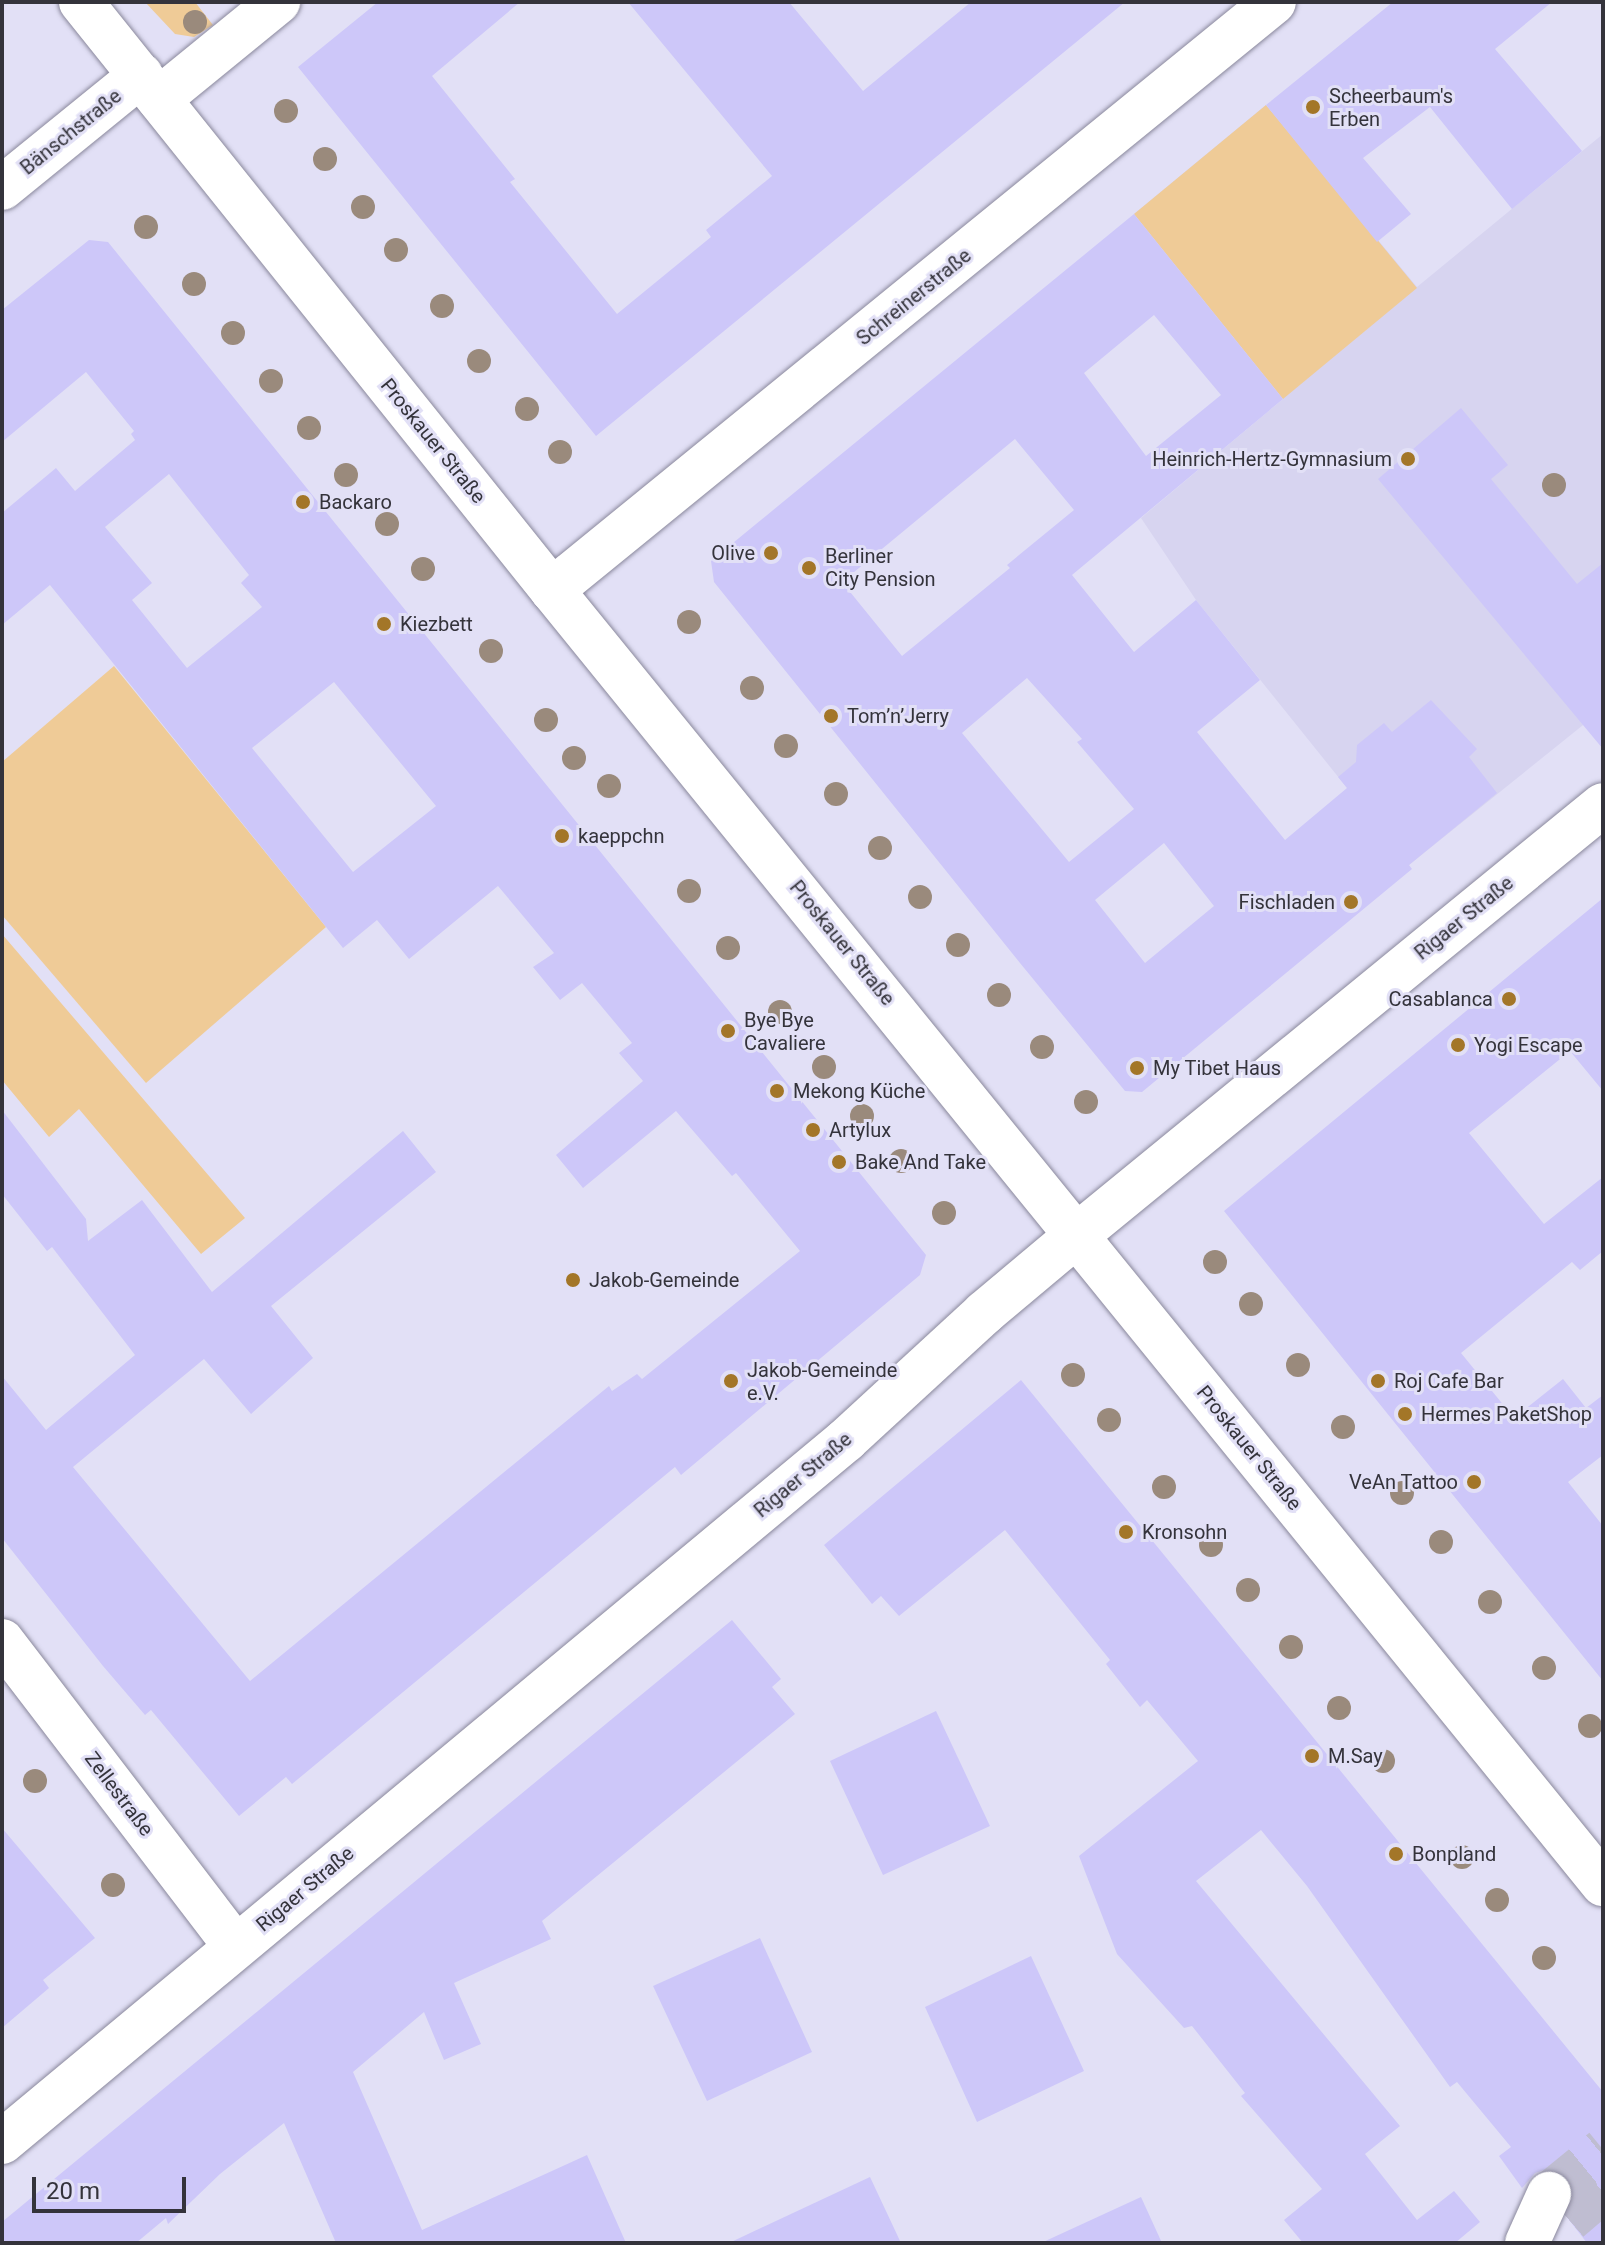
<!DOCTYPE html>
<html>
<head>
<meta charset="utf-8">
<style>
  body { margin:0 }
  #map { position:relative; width:1605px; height:2245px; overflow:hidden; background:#e2e0f6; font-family:Roboto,sans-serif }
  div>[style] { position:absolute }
  .built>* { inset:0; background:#d7d4f0 }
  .green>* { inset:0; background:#efcb97 }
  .building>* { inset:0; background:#cdc7f9 }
  .minor-tunnel>* { height:44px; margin-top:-22px; transform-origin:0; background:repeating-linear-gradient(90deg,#bfbdd1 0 44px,transparent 0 66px) }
  .roads { filter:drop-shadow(0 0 2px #8a889c) drop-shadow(0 0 2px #8a889c) }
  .minor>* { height:44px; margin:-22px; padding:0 22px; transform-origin:22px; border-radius:22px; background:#fff }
  .tertiary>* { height:44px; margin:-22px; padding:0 22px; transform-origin:22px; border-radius:22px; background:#fff }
  .trees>* { width:24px; height:24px; margin:-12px; border-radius:50%; background:#9a8a7c }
  .dots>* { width:22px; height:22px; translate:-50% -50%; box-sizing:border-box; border:4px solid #e2e0f6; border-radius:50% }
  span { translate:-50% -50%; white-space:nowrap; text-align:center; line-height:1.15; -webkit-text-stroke:6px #e2e0f6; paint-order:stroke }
  .poi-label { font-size:20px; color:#34333b }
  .left { translate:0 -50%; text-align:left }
  .right { translate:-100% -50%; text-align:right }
  .street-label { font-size:20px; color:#34333b }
  .frame { position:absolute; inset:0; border:4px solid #34333b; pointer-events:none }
  .scale { position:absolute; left:32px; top:2177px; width:154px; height:36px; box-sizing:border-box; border:4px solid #34333b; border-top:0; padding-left:10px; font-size:24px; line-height:28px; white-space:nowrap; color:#34333b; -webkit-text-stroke:6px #e2e0f6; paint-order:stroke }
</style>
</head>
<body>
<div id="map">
  <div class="built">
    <div style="clip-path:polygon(1266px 105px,1417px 287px,1603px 134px,1603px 709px,1409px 865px,1196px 600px,1141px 518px,1283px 399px,1134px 214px)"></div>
  </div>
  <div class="green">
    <div style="clip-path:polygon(145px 2px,195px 2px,213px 25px,194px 37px,175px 34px)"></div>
    <div style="clip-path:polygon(1266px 105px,1417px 288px,1283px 399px,1134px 214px)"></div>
    <div style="clip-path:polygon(114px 666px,326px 927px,146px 1083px,2px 915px,2px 762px)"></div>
    <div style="clip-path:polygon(2px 934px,245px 1218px,201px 1254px,79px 1109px,49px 1137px,2px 1080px)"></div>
  </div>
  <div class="building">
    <div style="clip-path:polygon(378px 2px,520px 2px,432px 76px,515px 179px,510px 182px,617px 314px,711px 237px,706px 230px,772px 176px,628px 2px,789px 2px,863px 91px,971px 2px,1125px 2px,596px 436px,298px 67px)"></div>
    <div style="clip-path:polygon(1393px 2px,1552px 2px,1495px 49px,1582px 151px,1512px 209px,1430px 107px,1363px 158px,1411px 214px,1377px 242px,1266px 105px)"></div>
    <div style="clip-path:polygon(evenodd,1134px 214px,1283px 399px,1072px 575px,1134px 652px,1196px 600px,1260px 680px,1197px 732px,1285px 840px,1347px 788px,1338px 777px,1356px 762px,1357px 745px,1384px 723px,1392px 732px,1431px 700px,1477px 749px,1469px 757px,1497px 793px,1409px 865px,1412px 869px,1142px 1092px,1125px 1091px,1020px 963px,714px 582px,711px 561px,1134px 214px,1154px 315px,1221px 395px,1146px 456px,1084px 373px,1154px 315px,1134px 214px,1015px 439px,1074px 510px,1007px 565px,1010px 568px,902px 656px,842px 582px,1015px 439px,1134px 214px,1027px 678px,1082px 739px,1077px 742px,1134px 809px,1069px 862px,962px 733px,1027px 678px,1134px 214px,1164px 843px,1214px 906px,1145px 963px,1095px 900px,1164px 843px)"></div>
    <div style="clip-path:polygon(evenodd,89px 240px,108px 242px,926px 1255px,920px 1275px,681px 1475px,675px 1467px,292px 1784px,286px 1777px,239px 1816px,151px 1710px,145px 1715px,103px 1666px,2px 1538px,2px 1376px,46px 1430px,135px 1355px,52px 1247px,47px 1251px,2px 1194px,2px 1110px,86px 1219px,88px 1241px,142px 1200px,212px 1292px,403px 1131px,436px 1172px,271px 1306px,313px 1358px,251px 1414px,204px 1359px,73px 1467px,250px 1681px,609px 1386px,612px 1391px,637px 1374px,642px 1379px,800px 1251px,736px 1173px,732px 1176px,676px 1111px,583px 1188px,556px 1155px,643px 1081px,619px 1053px,632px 1043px,582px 983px,560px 1000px,533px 967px,554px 953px,498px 886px,409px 959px,377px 920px,343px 948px,50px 585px,2px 625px,2px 513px,56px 468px,75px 491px,135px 440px,131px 434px,134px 431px,86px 372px,2px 442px,2px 310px,89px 240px,169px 474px,249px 575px,241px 583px,262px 607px,187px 668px,132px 600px,152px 583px,105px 527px,169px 474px,89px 240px,334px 682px,436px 806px,353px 872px,252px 748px,334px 682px)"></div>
    <div style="clip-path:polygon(1461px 408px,1508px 465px,1491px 479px,1577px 584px,1603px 563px,1603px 749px,1378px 479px)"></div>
    <div style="clip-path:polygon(1603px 898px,1603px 1091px,1570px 1051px,1469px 1133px,1544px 1224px,1603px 1177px,1603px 1251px,1580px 1270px,1572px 1262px,1461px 1353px,1514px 1418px,1563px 1379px,1586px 1408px,1603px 1395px,1603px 1455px,1568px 1482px,1603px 1526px,1603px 1681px,1224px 1211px)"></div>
    <div style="clip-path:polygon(1021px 1380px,1603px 2092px,1603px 2243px,1587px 2243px,1566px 2216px,1574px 2191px,1569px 2179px,1560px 2172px,1547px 2169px,1535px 2173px,1522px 2188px,1499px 2156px,1511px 2147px,1457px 2082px,1450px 2087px,1307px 1886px,1261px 1830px,1196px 1881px,1400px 2126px,1365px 2154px,1417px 2220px,1454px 2191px,1480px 2222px,1455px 2243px,1303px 2243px,1284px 2220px,1322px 2189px,1241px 2096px,1245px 2093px,1192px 2026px,1184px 2028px,1117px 1954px,1079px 1856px,1198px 1761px,1147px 1700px,1140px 1707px,1106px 1664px,1110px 1660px,1005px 1530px,899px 1616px,881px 1596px,872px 1604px,824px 1545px)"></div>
    <div style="clip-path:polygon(732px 1620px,781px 1679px,772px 1687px,795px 1714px,542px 1921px,551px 1939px,454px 1983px,481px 2044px,444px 2060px,424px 2012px,353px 2072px,422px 2230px,587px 2155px,626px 2243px,336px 2243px,284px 2123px,220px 2174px,168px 2224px,166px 2218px,136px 2243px,2px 2243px,2px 2222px)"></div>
    <div style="clip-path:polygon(936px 1711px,990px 1826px,883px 1875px,830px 1761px)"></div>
    <div style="clip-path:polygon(2px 1828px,95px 1938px,43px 1980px,49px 1988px,2px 2028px)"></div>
    <div style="clip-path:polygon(760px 1938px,812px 2052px,707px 2101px,653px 1986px)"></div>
    <div style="clip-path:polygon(1031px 1956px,1084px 2071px,977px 2122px,925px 2007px)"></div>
    <div style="clip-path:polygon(870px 2177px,901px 2243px,729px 2243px)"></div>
    <div style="clip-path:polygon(1141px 2197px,1162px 2243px,1041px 2243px)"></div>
  </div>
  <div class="minor-tunnel">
    <div style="left:1549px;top:2194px;width:70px;rotate:-39.2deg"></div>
    <div style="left:1569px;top:2220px;width:45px;rotate:-40.5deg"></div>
  </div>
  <div class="roads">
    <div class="minor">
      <div style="left:159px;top:99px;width:154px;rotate:-39.2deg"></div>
      <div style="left:2px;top:188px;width:179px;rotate:-39.1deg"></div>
      <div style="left:552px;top:590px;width:931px;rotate:-39.16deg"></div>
      <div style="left:2px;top:1641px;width:385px;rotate:52.6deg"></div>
      <div style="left:2px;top:2142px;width:1098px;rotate:-39.75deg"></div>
      <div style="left:846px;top:1440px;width:188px;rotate:-42.6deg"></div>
      <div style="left:984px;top:1313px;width:121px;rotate:-40deg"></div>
      <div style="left:1077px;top:1235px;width:679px;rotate:-39.27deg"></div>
      <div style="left:1527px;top:2243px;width:54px;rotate:-65.8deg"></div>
    </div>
    <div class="tertiary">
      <div style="left:81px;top:2px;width:753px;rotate:51.3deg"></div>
      <div style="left:552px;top:590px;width:1667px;rotate:50.92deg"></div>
    </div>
  </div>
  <div class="trees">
    <div style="left:195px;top:22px"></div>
    <div style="left:286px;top:111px"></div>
    <div style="left:325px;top:159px"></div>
    <div style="left:363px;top:207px"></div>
    <div style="left:146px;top:227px"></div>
    <div style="left:396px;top:250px"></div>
    <div style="left:194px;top:284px"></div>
    <div style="left:442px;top:306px"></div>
    <div style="left:233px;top:333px"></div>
    <div style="left:479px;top:361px"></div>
    <div style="left:271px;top:381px"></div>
    <div style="left:527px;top:409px"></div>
    <div style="left:309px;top:428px"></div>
    <div style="left:560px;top:452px"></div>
    <div style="left:346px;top:475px"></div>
    <div style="left:1554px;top:485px"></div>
    <div style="left:387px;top:524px"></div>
    <div style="left:423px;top:569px"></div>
    <div style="left:689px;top:622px"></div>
    <div style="left:491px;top:651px"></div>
    <div style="left:752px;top:688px"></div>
    <div style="left:546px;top:720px"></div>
    <div style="left:786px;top:746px"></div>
    <div style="left:574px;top:758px"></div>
    <div style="left:609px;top:786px"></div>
    <div style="left:836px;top:794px"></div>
    <div style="left:880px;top:848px"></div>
    <div style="left:689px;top:891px"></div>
    <div style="left:920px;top:897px"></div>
    <div style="left:958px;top:945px"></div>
    <div style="left:728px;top:948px"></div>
    <div style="left:999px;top:995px"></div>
    <div style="left:780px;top:1012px"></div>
    <div style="left:1042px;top:1047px"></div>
    <div style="left:824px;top:1067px"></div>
    <div style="left:1086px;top:1102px"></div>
    <div style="left:862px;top:1116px"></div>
    <div style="left:901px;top:1161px"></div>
    <div style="left:944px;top:1213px"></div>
    <div style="left:1215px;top:1262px"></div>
    <div style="left:1251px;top:1304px"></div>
    <div style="left:1298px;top:1365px"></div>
    <div style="left:1073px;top:1375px"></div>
    <div style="left:1109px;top:1420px"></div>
    <div style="left:1343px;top:1427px"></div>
    <div style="left:1164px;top:1487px"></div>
    <div style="left:1402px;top:1493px"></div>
    <div style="left:1441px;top:1542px"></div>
    <div style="left:1211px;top:1545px"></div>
    <div style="left:1248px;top:1590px"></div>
    <div style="left:1490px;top:1602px"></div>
    <div style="left:1291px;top:1647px"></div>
    <div style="left:1544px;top:1668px"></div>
    <div style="left:1339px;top:1708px"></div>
    <div style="left:1590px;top:1726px"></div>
    <div style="left:1383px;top:1761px"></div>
    <div style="left:35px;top:1781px"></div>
    <div style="left:1462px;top:1857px"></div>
    <div style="left:113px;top:1885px"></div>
    <div style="left:1497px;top:1900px"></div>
    <div style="left:1544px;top:1958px"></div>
  </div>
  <div class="dots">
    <div style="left:1313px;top:107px;background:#a37628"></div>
    <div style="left:1408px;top:459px;background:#a37628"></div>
    <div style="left:303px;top:502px;background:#a37628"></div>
    <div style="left:771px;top:553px;background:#a37628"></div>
    <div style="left:809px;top:568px;background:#a37628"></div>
    <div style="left:384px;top:624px;background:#a37628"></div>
    <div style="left:831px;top:716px;background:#a37628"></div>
    <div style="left:562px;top:836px;background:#a37628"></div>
    <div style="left:1351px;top:902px;background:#a37628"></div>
    <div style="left:1509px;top:999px;background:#a37628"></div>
    <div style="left:728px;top:1031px;background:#a37628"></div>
    <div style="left:1458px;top:1045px;background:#a37628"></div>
    <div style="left:1137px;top:1068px;background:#a37628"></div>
    <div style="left:777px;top:1091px;background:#a37628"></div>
    <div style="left:813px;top:1130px;background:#a37628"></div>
    <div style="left:839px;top:1162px;background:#a37628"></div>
    <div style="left:573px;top:1280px;background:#a37628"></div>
    <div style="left:731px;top:1381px;background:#a37628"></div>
    <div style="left:1378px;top:1381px;background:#a37628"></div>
    <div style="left:1405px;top:1414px;background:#a37628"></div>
    <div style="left:1474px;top:1482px;background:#a37628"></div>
    <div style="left:1126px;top:1532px;background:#a37628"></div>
    <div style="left:1312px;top:1756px;background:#a37628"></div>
    <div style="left:1396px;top:1854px;background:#a37628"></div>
  </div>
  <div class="poi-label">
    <span class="left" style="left:1329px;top:108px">Scheerbaum's<br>Erben</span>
    <span class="right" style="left:1392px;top:459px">Heinrich-Hertz-Gymnasium</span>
    <span class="left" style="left:319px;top:502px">Backaro</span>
    <span class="right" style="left:755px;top:553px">Olive</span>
    <span class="left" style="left:825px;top:568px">Berliner<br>City Pension</span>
    <span class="left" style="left:400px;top:624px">Kiezbett</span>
    <span class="left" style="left:847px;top:716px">Tom’n’Jerry</span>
    <span class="left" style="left:578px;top:836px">kaeppchn</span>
    <span class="right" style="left:1335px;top:902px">Fischladen</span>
    <span class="right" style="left:1493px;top:999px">Casablanca</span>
    <span class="left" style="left:744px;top:1032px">Bye Bye<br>Cavaliere</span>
    <span class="left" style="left:1474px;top:1045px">Yogi Escape</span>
    <span class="left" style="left:1153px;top:1068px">My Tibet Haus</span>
    <span class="left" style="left:793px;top:1091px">Mekong Küche</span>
    <span class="left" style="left:829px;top:1130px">Artylux</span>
    <span class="left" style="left:855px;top:1162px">Bake And Take</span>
    <span class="left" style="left:589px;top:1280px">Jakob-Gemeinde</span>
    <span class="left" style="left:747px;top:1382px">Jakob-Gemeinde<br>e.V.</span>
    <span class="left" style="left:1394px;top:1381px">Roj Cafe Bar</span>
    <span class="left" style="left:1421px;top:1414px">Hermes PaketShop</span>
    <span class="right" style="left:1458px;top:1482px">VeAn Tattoo</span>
    <span class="left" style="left:1142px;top:1532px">Kronsohn</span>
    <span class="left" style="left:1328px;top:1756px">M.Say</span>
    <span class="left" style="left:1412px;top:1854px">Bonpland</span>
  </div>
  <div class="street-label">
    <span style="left:71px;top:132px;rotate:-39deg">Bänschstraße</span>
    <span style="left:914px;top:297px;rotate:-39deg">Schreinerstraße</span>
    <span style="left:433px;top:441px;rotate:51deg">Proskauer Straße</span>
    <span style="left:1464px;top:918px;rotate:-39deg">Rigaer Straße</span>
    <span style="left:842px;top:943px;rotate:51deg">Proskauer Straße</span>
    <span style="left:1249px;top:1448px;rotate:51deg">Proskauer Straße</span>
    <span style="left:803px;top:1475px;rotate:-40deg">Rigaer Straße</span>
    <span style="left:119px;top:1794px;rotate:53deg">Zellestraße</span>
    <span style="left:305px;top:1889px;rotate:-40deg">Rigaer Straße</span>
  </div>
  <div class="frame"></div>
  <div class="scale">20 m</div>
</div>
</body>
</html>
